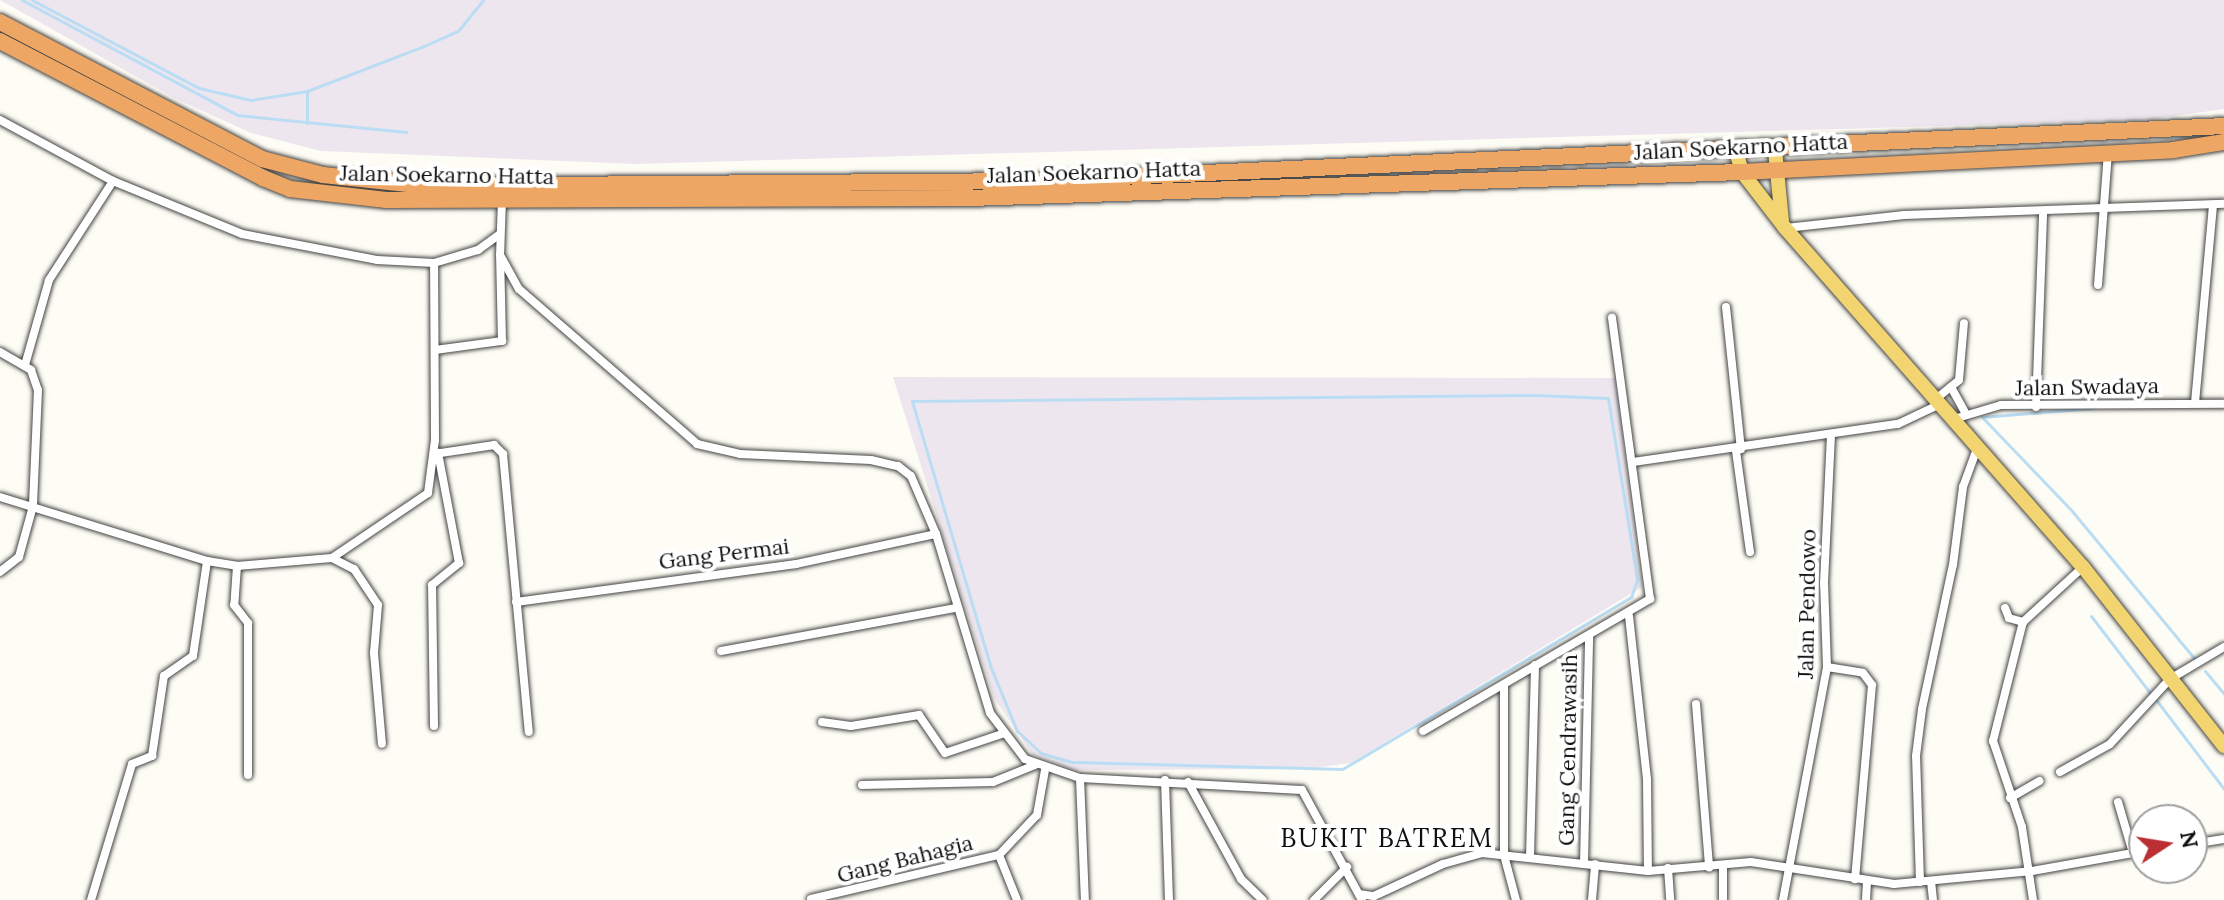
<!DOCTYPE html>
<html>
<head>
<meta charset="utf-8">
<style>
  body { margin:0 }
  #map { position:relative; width:2224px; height:900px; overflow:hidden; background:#fefdf5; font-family:Lora,serif }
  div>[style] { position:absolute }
  .industrial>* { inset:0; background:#ede6ee }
  .stream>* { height:3px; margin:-1.5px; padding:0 1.5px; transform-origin:1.5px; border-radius:1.5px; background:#bbddf4 }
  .roads { filter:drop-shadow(0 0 2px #434343) drop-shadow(0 0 2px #434343) }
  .street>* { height:8px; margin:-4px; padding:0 4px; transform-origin:4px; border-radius:4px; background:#fff }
  .primary>* { height:14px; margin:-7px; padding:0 7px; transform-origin:7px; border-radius:7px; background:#f2d571 }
  .highway>* { height:16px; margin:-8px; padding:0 8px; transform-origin:8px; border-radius:8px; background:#eda664 }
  span { translate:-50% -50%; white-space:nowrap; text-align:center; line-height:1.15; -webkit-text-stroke:8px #fff; paint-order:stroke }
  .street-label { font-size:22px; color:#101010 }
  .quarter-label { font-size:26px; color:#101010; letter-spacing:2px }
  .north { position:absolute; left:2128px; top:804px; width:80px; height:80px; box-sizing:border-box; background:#fff; border:2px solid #9f9f9f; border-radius:50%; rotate:78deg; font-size:22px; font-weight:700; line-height:32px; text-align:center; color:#101010 }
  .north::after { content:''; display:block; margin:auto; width:28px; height:36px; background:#bb2e31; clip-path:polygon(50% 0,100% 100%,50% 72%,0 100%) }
</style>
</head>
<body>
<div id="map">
  <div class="industrial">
    <div style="clip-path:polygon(0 0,2224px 0,2224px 109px,2146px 120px,635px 164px,321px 151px,251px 133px,174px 98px)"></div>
    <div style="clip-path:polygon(893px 377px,1615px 378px,1642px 587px,1351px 763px,1306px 769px,1074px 770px,1033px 755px,994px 698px)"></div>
  </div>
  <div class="stream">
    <div style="left:22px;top:0;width:244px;rotate:28.1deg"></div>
    <div style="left:237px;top:115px;width:170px;rotate:5.7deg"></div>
    <div style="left:32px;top:0;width:189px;rotate:27.8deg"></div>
    <div style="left:199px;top:88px;width:53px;rotate:13deg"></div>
    <div style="left:251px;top:100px;width:57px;rotate:-9.1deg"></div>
    <div style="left:307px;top:91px;width:125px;rotate:-21deg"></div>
    <div style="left:424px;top:46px;width:37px;rotate:-24deg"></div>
    <div style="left:458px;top:31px;width:40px;rotate:-51deg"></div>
    <div style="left:307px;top:91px;width:32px;rotate:90deg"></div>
    <div style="left:1536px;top:395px;width:72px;rotate:2.4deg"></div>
    <div style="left:1608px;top:398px;width:184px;rotate:80.9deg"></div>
    <div style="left:1637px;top:580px;width:18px;rotate:109deg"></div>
    <div style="left:1631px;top:597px;width:336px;rotate:149.2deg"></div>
    <div style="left:1342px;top:769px;width:270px;rotate:-178.5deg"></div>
    <div style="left:1072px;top:762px;width:32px;rotate:-164deg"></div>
    <div style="left:1041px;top:753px;width:33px;rotate:-137deg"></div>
    <div style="left:1017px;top:731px;width:68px;rotate:-112.4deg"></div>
    <div style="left:991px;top:668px;width:278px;rotate:-106.5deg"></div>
    <div style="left:912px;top:401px;width:624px;rotate:-0.55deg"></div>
    <div style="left:2093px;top:408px;width:111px;rotate:175.4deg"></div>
    <div style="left:1982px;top:417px;width:130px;rotate:46.2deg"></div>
    <div style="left:2072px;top:511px;width:191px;rotate:50.3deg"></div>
    <div style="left:2091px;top:616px;width:97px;rotate:52.5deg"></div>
    <div style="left:2205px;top:671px;width:30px;rotate:50deg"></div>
    <div style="left:2157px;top:701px;width:111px;rotate:52.7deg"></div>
  </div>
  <div class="roads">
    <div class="street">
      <div style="left:0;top:120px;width:128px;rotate:28.4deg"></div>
      <div style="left:113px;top:181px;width:139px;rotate:22.3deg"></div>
      <div style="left:242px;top:234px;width:137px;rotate:10.9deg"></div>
      <div style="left:377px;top:260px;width:57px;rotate:3deg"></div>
      <div style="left:434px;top:263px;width:46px;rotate:-16.5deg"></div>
      <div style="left:478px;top:250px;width:26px;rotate:-36deg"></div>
      <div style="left:502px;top:199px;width:56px;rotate:92deg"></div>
      <div style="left:500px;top:255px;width:39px;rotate:61deg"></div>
      <div style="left:519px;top:289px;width:236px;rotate:41deg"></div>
      <div style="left:697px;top:444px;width:44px;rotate:13.1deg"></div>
      <div style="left:740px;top:454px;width:131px;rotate:2.6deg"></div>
      <div style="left:871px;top:460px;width:28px;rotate:13deg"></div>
      <div style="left:898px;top:466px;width:16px;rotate:38deg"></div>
      <div style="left:911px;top:476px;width:63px;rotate:66.7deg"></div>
      <div style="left:936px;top:534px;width:187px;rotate:73.2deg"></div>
      <div style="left:990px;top:713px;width:58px;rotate:52.7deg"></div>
      <div style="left:1025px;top:759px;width:58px;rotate:19.1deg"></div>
      <div style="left:1080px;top:778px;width:222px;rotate:3.1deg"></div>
      <div style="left:1302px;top:790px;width:125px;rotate:61.4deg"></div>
      <div style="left:1786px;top:228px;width:119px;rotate:-6.3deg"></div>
      <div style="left:1904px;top:215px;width:320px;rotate:-2deg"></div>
      <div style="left:2098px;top:285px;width:133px;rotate:-85.7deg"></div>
      <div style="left:1726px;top:307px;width:143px;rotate:84deg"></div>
      <div style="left:435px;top:350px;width:68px;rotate:-7.7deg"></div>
      <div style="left:502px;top:341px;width:85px;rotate:-91.3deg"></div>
      <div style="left:0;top:352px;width:36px;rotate:30deg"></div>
      <div style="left:31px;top:370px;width:21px;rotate:71deg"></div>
      <div style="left:38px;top:390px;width:116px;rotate:92.5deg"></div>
      <div style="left:33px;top:506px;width:53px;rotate:105.4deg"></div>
      <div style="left:19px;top:557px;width:24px;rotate:142deg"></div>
      <div style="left:25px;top:365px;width:88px;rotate:-74.2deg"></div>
      <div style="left:49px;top:280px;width:118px;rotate:-57.1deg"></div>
      <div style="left:1951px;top:387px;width:29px;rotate:61deg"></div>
      <div style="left:1937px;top:398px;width:28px;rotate:-39deg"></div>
      <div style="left:1959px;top:380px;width:57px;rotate:-85deg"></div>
      <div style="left:2195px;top:403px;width:198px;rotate:-84.8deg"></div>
      <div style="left:2036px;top:407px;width:194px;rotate:-87.9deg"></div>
      <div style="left:1954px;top:419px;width:49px;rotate:-16.6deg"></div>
      <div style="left:2001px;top:405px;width:223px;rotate:-0.3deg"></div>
      <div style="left:1736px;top:451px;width:102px;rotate:82.1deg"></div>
      <div style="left:434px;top:454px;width:61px;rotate:-8.5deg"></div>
      <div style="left:494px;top:445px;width:13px;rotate:45deg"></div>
      <div style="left:503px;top:454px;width:279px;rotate:84.7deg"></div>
      <div style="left:1633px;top:462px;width:268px;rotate:-8.2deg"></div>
      <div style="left:1898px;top:424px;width:47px;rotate:-25.5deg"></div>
      <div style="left:0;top:497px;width:217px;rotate:17.2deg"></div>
      <div style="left:207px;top:561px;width:30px;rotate:9deg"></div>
      <div style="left:237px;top:566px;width:95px;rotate:-4.8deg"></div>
      <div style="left:332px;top:558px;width:116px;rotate:-34.1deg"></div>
      <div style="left:428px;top:493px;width:53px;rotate:-82.5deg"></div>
      <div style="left:435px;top:440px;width:177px;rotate:-90.3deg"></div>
      <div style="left:332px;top:558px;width:25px;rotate:27deg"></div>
      <div style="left:354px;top:569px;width:43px;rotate:56.3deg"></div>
      <div style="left:378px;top:605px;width:48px;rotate:94.8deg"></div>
      <div style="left:374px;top:653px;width:91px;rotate:85deg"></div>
      <div style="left:237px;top:566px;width:39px;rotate:94deg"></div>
      <div style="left:234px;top:605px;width:23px;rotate:52deg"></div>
      <div style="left:248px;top:623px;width:152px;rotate:90deg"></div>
      <div style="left:516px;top:602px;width:283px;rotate:-7.7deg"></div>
      <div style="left:796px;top:564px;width:143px;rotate:-12.1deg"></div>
      <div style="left:2005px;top:608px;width:11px;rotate:68deg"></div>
      <div style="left:2009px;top:618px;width:15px;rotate:16deg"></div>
      <div style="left:1629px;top:616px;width:164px;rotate:83.7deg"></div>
      <div style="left:1647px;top:779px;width:92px;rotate:89.4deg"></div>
      <div style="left:721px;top:651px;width:239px;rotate:-10.4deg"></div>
      <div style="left:1827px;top:667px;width:36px;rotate:9deg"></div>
      <div style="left:1863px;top:673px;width:15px;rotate:53deg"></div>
      <div style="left:1872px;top:685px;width:195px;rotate:95deg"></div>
      <div style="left:1504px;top:685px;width:170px;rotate:90deg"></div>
      <div style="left:1504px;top:855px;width:47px;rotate:75.1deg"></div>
      <div style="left:1696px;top:704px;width:164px;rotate:85.4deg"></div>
      <div style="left:822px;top:722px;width:29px;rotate:8deg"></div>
      <div style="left:851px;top:726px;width:69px;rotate:-9.2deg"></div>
      <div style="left:919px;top:715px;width:46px;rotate:55.6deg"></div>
      <div style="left:945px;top:753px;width:60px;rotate:-18.4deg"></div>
      <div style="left:434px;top:726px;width:141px;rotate:-90.8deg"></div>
      <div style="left:432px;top:585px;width:35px;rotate:-39deg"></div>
      <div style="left:459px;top:563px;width:112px;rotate:-100.8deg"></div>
      <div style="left:1423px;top:731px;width:263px;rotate:-30.2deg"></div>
      <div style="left:1650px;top:599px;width:284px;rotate:-97.7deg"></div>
      <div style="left:2060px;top:772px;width:57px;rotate:-29.2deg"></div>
      <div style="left:2110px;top:744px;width:88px;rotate:-47.3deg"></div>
      <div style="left:2170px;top:679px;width:63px;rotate:-30.7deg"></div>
      <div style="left:1080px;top:778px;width:122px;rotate:87.7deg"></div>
      <div style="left:1165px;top:780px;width:120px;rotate:88.1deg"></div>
      <div style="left:1188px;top:782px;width:111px;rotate:61.3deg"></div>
      <div style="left:1241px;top:879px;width:30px;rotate:44deg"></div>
      <div style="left:862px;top:785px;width:131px;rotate:-1.3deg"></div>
      <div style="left:993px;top:782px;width:45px;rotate:-22deg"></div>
      <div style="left:2010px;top:798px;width:34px;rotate:-30deg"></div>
      <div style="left:2118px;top:802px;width:53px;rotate:73.6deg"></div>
      <div style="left:2192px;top:844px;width:32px;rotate:-9deg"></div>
      <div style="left:999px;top:855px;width:48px;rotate:68.2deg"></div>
      <div style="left:1530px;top:857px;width:192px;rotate:-88.5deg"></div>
      <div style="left:1584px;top:863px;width:227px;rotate:-88.7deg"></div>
      <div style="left:1723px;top:865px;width:35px;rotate:90deg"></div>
      <div style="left:1668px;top:868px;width:32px;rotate:86deg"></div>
      <div style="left:1931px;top:881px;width:19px;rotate:84deg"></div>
      <div style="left:1920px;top:882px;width:126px;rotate:-91.8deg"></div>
      <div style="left:1916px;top:756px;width:47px;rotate:-82.7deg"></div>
      <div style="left:1922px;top:709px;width:147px;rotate:-77.9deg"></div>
      <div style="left:1953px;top:565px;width:79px;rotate:-82.7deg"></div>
      <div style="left:1963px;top:487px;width:44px;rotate:-69.9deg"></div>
      <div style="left:1359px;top:894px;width:15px;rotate:8deg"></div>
      <div style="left:1374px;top:896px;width:76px;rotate:-24.9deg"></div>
      <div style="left:1443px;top:864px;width:41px;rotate:-15.8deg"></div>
      <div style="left:1482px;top:853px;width:167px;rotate:6.2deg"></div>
      <div style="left:1648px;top:871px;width:103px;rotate:-5deg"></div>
      <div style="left:1751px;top:862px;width:145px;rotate:8.7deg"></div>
      <div style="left:1894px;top:884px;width:139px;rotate:-5.4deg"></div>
      <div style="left:2032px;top:871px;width:114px;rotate:-10.1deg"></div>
      <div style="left:811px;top:899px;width:193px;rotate:-13.2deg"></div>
      <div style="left:999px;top:855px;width:55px;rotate:-46.5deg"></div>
      <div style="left:1037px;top:815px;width:46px;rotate:-79.9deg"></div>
      <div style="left:91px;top:900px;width:142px;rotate:-73.2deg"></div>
      <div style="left:132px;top:764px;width:22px;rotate:-22deg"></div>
      <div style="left:152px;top:756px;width:81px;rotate:-81.5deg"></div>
      <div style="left:164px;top:676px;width:35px;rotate:-35deg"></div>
      <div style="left:193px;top:656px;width:96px;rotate:-81.6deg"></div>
      <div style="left:1314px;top:900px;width:47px;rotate:-45deg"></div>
      <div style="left:1592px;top:900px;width:36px;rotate:-85deg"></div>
      <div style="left:1783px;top:900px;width:237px;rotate:-79.3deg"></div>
      <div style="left:1827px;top:667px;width:84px;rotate:-92deg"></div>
      <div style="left:1824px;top:583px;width:147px;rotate:-87.3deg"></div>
      <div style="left:1866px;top:900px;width:18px;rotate:-87deg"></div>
      <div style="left:2033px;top:900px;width:74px;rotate:-98.6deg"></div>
      <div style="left:2022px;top:827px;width:91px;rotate:-108.6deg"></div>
      <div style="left:1993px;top:741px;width:123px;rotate:-75.9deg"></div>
      <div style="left:2023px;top:622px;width:81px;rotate:-42.5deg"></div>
    </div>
    <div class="primary">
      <div style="left:1775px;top:150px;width:71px;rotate:84.4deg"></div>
      <div style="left:1736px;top:151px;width:22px;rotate:74deg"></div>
      <div style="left:1742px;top:172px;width:71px;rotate:52.5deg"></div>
      <div style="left:1785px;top:228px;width:451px;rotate:48.7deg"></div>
      <div style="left:2083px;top:567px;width:228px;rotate:51.8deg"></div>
    </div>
    <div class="highway">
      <div style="left:0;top:22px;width:296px;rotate:27.6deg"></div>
      <div style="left:262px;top:159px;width:63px;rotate:14.7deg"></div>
      <div style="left:323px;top:175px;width:104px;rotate:6.1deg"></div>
      <div style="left:426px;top:186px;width:606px;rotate:-0.47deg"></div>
      <div style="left:1032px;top:181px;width:1193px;rotate:-2.64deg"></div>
      <div style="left:0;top:41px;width:297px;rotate:27.5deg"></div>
      <div style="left:263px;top:178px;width:29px;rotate:22deg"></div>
      <div style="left:290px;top:189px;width:97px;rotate:6.5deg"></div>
      <div style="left:386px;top:200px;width:583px;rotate:-0.2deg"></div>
      <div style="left:969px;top:198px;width:773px;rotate:-1.93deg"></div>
      <div style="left:1742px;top:172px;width:432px;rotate:-2.9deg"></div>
      <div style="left:2173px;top:150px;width:52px;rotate:-8.9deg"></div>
    </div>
  </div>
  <div class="street-label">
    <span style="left:1741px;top:147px;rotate:-3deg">Jalan Soekarno Hatta</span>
    <span style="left:1094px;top:172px;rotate:-2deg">Jalan Soekarno Hatta</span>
    <span style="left:447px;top:175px;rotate:1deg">Jalan Soekarno Hatta</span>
    <span style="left:2087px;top:387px;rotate:-1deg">Jalan Swadaya</span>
    <span style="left:724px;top:554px;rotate:-7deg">Gang Permai</span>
    <span style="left:1807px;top:604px;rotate:-89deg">Jalan Pendowo</span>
    <span style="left:1568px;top:750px;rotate:-89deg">Gang Cendrawasih</span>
    <span style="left:905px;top:859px;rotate:-14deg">Gang Bahagia</span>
  </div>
  <div class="quarter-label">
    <span style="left:1387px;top:838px">BUKIT BATREM</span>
  </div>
  <div class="north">N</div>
</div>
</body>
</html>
